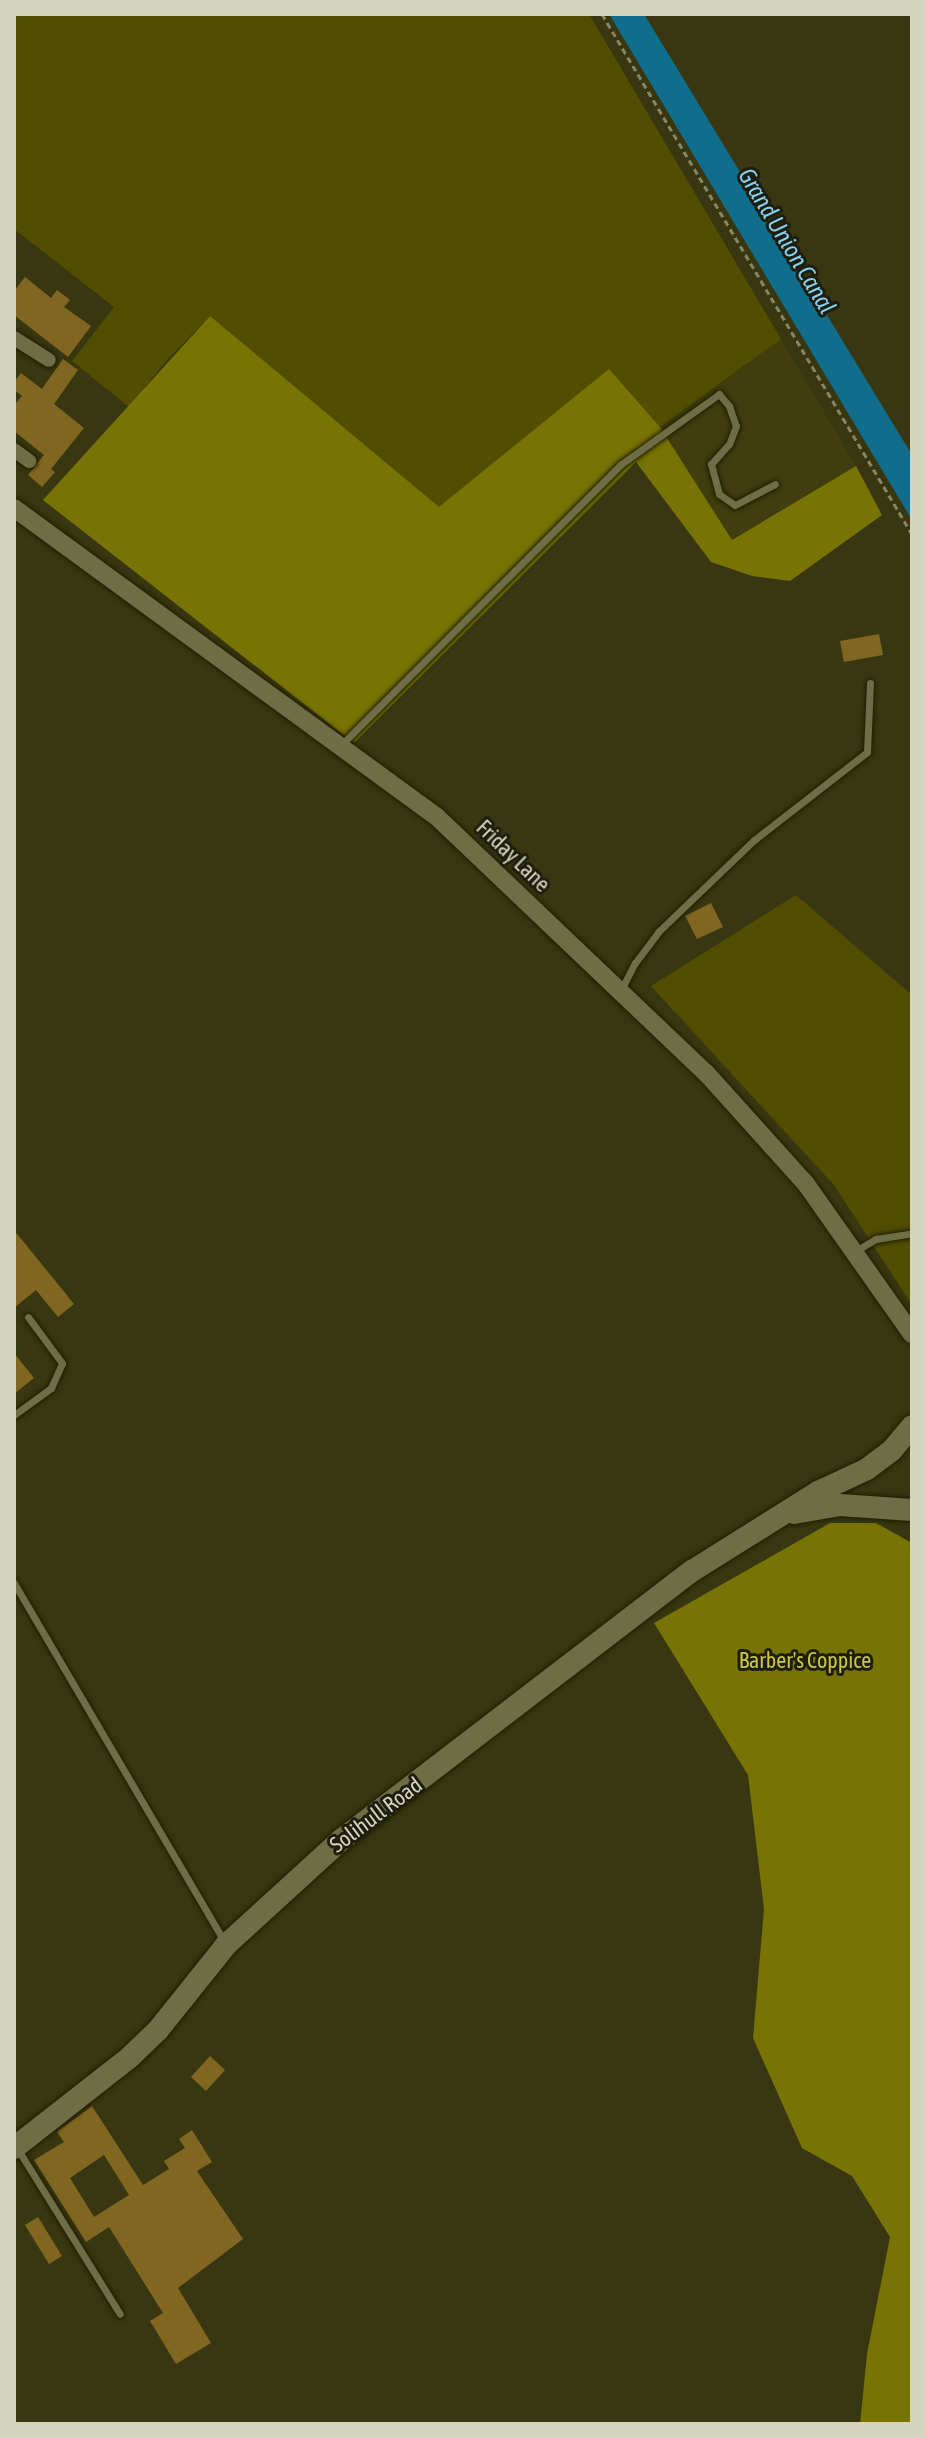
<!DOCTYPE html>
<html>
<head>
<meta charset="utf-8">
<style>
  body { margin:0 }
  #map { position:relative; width:926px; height:2438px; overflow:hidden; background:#383711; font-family:"Asap Condensed",sans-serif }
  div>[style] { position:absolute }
  .built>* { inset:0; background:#403e0e }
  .green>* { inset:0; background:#514e00 }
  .forest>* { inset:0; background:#777305 }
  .water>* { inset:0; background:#106d8b }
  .building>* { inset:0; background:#816621 }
  .path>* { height:3px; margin-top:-1.5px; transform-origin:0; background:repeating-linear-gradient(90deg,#858567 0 6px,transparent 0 10px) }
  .roads { filter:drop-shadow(0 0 2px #1f1e02) drop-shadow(0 0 2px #1f1e02) }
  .service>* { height:7px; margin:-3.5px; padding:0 3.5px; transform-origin:3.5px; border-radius:3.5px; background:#6e6d46 }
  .minor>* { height:14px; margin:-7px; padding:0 7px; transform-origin:7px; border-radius:7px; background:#6e6d46 }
  .tertiary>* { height:18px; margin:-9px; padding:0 9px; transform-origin:9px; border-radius:9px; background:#6e6d46 }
  .secondary>* { height:22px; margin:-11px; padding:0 11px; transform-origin:11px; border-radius:11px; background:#6e6d46 }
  span { translate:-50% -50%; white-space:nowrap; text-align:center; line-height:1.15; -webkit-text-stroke:6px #1e1e0e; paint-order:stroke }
  .street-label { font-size:22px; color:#d4d4bf }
  .park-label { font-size:22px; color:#cbc648 }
  .water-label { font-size:24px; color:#86d1f2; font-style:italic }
  .frame { position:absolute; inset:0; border:16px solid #d4d4bf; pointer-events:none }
</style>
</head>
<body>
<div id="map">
  <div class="built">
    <div style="clip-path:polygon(781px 339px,856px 466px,732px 541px,660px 427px)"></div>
  </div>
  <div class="green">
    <div style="clip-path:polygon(14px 14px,589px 14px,781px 339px,660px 427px,609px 370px,439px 508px,210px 316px,165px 362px,129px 407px,72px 361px,114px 307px,14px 229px)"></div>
    <div style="clip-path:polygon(796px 895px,912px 995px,912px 1305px,834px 1185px,651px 986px)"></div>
  </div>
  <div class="forest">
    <div style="clip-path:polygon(210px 316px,439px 507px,609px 369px,660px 427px,732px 540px,856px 466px,882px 515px,790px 581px,752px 576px,711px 562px,636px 462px,354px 743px,43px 500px)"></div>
    <div style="clip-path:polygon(830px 1523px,876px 1523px,912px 1543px,912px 2424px,860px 2424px,867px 2354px,890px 2237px,852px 2176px,802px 2148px,753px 2038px,764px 1909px,748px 1775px,654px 1623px)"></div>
  </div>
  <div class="water">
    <div style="clip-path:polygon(609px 14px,644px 14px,912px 455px,912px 520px)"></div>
  </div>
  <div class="building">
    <div style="clip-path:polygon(25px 277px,51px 298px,57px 290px,70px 300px,64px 307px,91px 326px,68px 357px,14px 315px,14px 291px)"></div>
    <div style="clip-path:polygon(63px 359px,78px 370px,54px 404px,84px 428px,51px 469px,55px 472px,42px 487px,28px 475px,44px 455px,14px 431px,14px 405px,22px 396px,14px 390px,14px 382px,21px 373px,42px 389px)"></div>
    <div style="clip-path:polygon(879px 634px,883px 655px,844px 662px,840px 641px)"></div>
    <div style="clip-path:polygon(711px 903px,723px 927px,697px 939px,685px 916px)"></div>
    <div style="clip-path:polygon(14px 1230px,74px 1304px,58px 1317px,36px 1290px,14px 1308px)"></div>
    <div style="clip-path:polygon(14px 1353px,34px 1378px,14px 1394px)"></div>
    <div style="clip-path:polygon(210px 2056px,225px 2070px,206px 2091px,191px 2077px)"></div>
    <div style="clip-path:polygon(evenodd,92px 2106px,143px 2185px,169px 2169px,164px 2161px,185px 2148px,179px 2139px,192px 2130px,212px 2162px,197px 2171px,243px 2239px,178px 2288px,211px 2343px,176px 2364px,150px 2321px,163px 2313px,109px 2227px,86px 2242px,34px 2160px,64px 2142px,57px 2132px,92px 2106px,104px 2155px,129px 2195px,94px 2217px,70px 2178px,104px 2155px)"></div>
    <div style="clip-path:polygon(38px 2217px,62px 2256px,49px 2264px,25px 2225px)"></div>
  </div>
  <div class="path">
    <div style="left:602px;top:14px;width:605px;rotate:59.2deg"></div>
  </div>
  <div class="roads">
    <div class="service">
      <div style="left:342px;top:744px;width:394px;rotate:-45.1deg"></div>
      <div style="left:620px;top:465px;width:122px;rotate:-35.6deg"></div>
      <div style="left:719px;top:394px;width:16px;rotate:50deg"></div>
      <div style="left:729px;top:406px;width:21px;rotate:71deg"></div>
      <div style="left:736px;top:426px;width:19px;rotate:111deg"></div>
      <div style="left:729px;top:444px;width:27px;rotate:132deg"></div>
      <div style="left:711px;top:464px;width:31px;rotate:75deg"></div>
      <div style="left:719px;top:494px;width:19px;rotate:35deg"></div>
      <div style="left:735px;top:505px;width:45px;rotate:-27.7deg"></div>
      <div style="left:621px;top:990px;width:30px;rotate:-63deg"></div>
      <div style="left:635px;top:963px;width:39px;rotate:-53deg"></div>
      <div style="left:658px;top:932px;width:133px;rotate:-43.8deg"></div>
      <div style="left:754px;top:840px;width:143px;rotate:-37.9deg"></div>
      <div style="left:867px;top:752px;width:69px;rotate:-87.5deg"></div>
      <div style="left:854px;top:1252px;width:26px;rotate:-31deg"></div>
      <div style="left:876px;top:1239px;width:36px;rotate:-9deg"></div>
      <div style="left:14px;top:1415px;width:46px;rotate:-36.1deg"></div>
      <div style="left:51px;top:1388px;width:27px;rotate:-66deg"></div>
      <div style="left:62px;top:1363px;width:57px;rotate:-126.5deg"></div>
      <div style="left:14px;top:1583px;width:417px;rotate:59.6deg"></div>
      <div style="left:17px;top:2148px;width:195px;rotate:58.2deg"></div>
    </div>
    <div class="minor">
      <div style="left:14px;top:338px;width:41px;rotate:32.2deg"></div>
      <div style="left:14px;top:450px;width:19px;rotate:36deg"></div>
    </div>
    <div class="tertiary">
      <div style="left:14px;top:508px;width:524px;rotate:36.15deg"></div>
      <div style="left:437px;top:817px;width:373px;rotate:43.6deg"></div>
      <div style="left:707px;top:1074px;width:148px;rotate:48deg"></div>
      <div style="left:806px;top:1184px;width:184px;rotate:54.8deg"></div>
    </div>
    <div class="secondary">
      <div style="left:794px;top:1513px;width:47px;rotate:-9.9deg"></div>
      <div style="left:840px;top:1505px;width:72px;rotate:4deg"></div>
      <div style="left:14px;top:2148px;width:147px;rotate:-38.1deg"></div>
      <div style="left:130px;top:2057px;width:39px;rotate:-44deg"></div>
      <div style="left:158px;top:2030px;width:109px;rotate:-51.3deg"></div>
      <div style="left:226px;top:1945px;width:156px;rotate:-42.4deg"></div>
      <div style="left:341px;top:1840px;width:442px;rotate:-37.5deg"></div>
      <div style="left:692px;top:1571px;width:149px;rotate:-32.1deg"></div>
      <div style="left:818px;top:1492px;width:54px;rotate:-25.1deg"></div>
      <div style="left:867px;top:1469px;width:31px;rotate:-37deg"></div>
      <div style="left:892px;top:1450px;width:31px;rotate:-50deg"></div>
    </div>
  </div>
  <div class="street-label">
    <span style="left:513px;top:856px;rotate:44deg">Friday Lane</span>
    <span style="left:376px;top:1815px;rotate:-37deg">Solihull Road</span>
  </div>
  <div class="park-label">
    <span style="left:805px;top:1661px">Barber's Coppice</span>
  </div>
  <div class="water-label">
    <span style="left:787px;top:241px;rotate:59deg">Grand Union Canal</span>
  </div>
  <div class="frame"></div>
</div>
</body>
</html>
